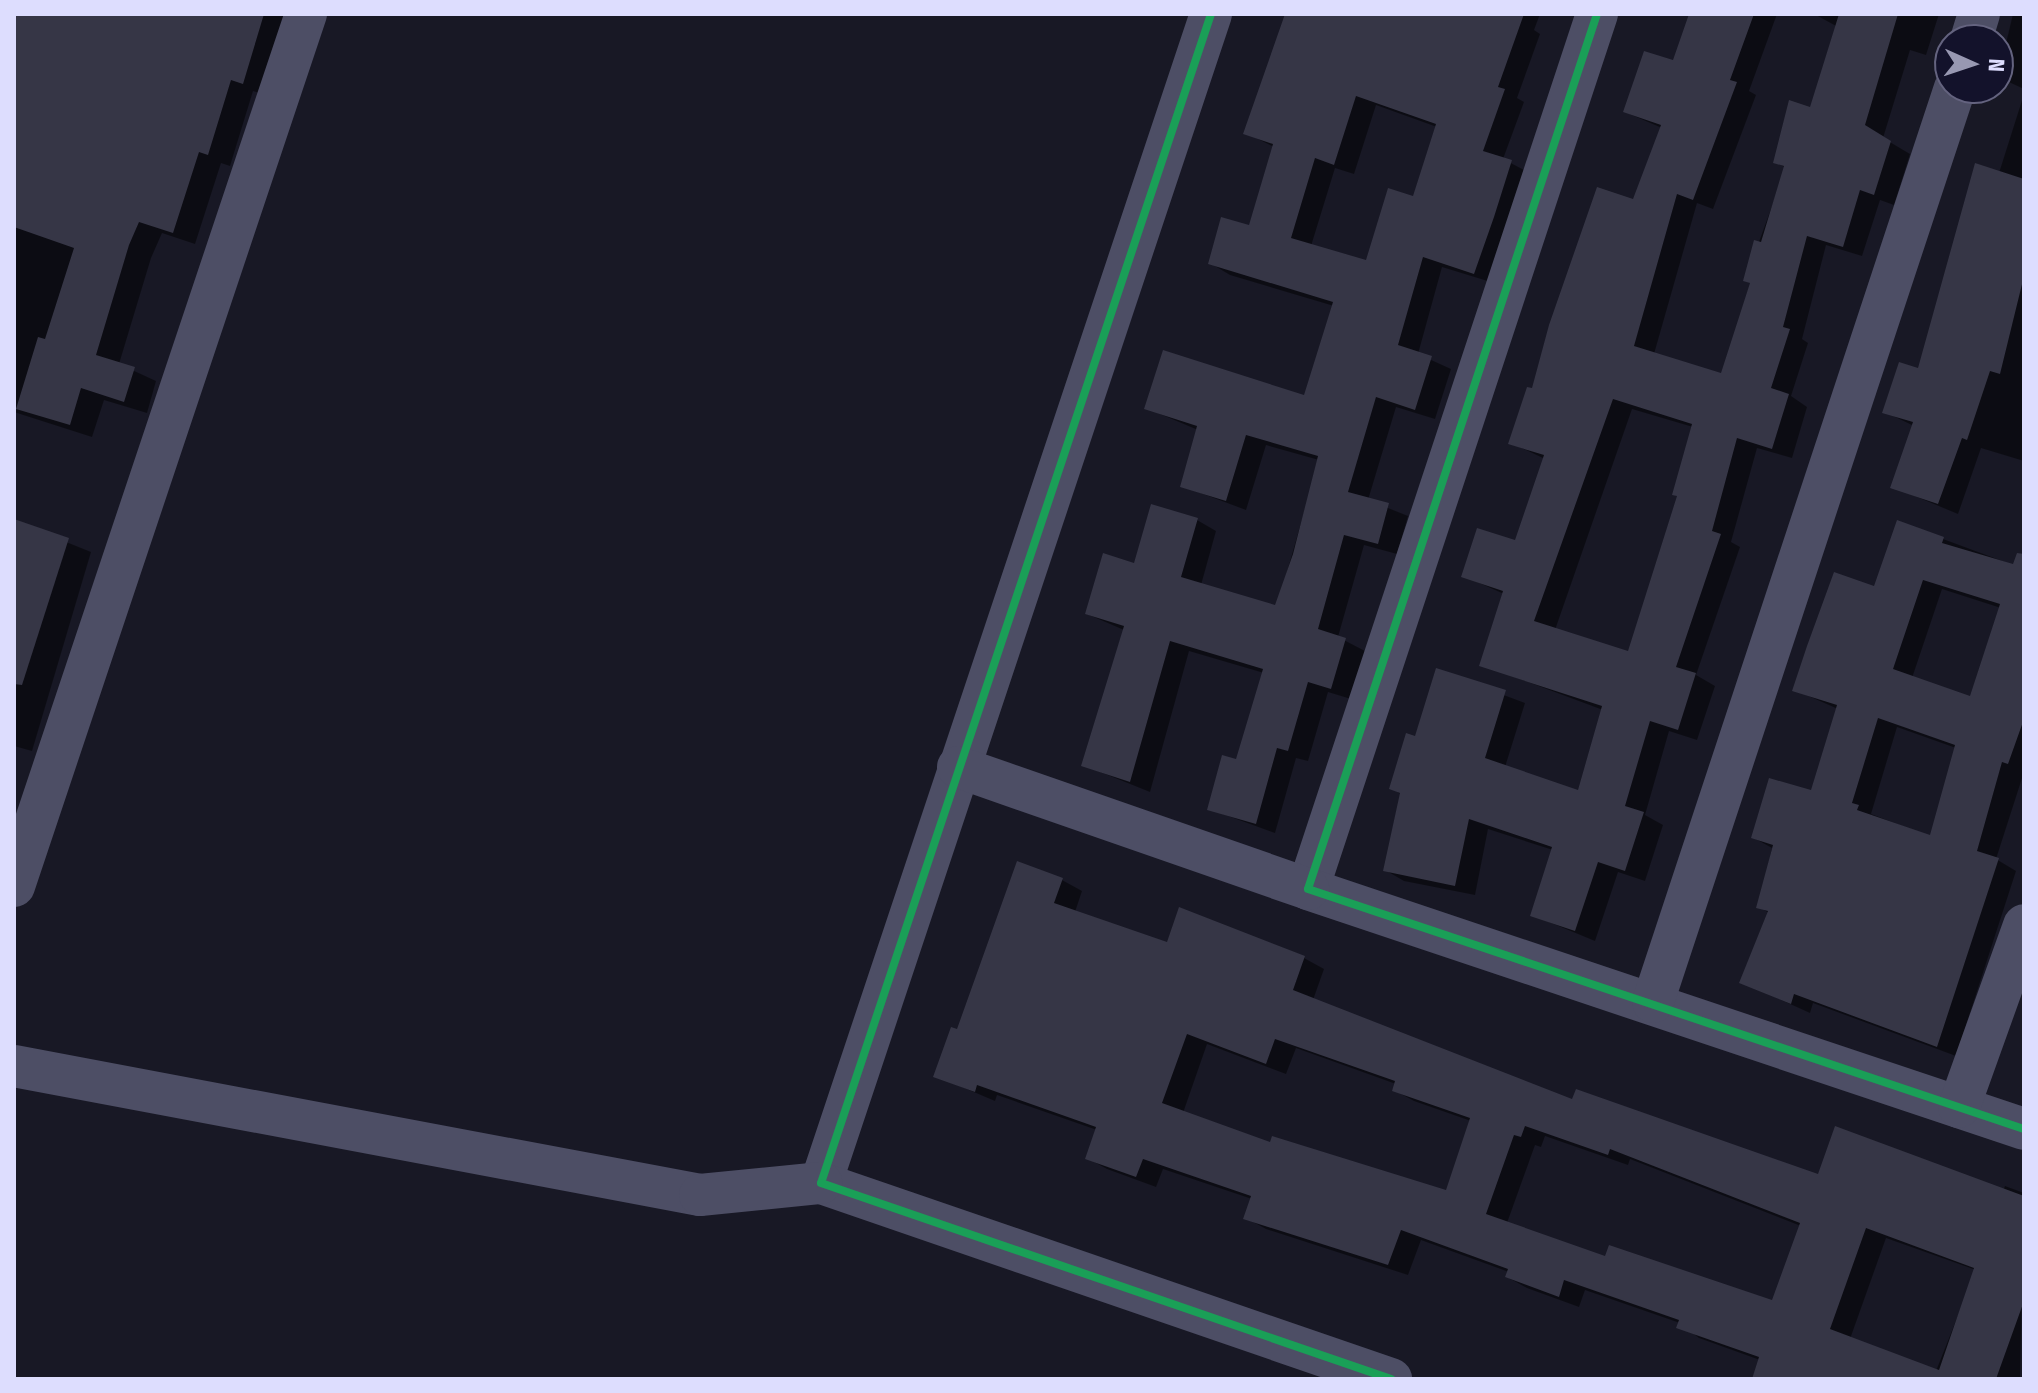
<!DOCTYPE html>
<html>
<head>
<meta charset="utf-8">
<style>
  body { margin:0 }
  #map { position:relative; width:2038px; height:1393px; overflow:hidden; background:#181825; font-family:"Fira Sans Condensed",sans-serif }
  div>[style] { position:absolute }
  .shadow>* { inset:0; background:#0007 }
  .building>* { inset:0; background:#363646 }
  .street>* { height:42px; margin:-21px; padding:0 21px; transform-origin:21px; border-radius:21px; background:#4d4e65 }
  .cycleway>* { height:8px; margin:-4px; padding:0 4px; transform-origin:4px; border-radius:4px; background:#1a9f57 }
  span { translate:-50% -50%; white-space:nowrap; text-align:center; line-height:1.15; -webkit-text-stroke:6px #13122b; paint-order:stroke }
  .frame { position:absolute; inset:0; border:16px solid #ddddfe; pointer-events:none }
  .north { position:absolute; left:1934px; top:24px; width:80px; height:80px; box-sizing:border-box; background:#13122b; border:2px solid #64637f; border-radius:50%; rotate:93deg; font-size:22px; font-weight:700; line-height:32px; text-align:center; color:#ddddfe }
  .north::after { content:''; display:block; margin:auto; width:28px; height:36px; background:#9898b2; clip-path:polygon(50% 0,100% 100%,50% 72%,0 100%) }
</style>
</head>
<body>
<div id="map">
  <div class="shadow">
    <div style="clip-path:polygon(14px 14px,289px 14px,265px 95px,253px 91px,230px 166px,221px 163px,195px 244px,162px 233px,151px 258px,119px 364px,156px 381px,147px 413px,104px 400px,92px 437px,14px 412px)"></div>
    <div style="clip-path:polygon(evenodd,1287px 14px,1540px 14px,1534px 30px,1540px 34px,1517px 98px,1524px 102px,1503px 159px,1530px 173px,1494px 283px,1442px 267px,1418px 354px,1451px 369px,1435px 419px,1396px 407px,1368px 500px,1408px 516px,1397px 554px,1364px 545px,1338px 637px,1365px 651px,1351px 699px,1328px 692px,1308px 761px,1296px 758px,1275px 833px,1209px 809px,1237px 762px,1264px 673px,1189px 651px,1150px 792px,1083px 765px,1124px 630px,1087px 614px,1136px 565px,1197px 520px,1216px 531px,1201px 585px,1277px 607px,1319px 460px,1266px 445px,1246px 510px,1182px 486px,1198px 430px,1146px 408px,1306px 398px,1334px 306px,1230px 275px,1210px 263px,1250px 228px,1274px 147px,1246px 133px,1287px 14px,1376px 105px,1437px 127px,1414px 198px,1367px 263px,1311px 246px,1335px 168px,1354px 174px,1376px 105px)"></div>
    <div style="clip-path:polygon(evenodd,1692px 14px,1777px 14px,1749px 91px,1756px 95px,1713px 209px,1697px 203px,1654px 354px,1722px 375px,1752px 284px,1745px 280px,1786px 168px,1776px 162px,1812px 109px,1838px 27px,1814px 14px,1939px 14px,1926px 55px,1910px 50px,1883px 138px,1910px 154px,1894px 205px,1880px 200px,1862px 256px,1826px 245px,1802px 339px,1808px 343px,1791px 396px,1807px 407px,1792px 458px,1757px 448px,1731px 542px,1740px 547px,1696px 675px,1715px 686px,1697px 740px,1669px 731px,1645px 815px,1663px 825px,1645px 881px,1618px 872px,1595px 941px,1532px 915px,1553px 850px,1488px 829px,1475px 895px,1404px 881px,1385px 870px,1401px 794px,1391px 788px,1416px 738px,1437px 670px,1525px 703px,1505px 767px,1579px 793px,1603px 710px,1482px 665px,1504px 594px,1464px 576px,1516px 543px,1545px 459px,1511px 443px,1634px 201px,1662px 128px,1625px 112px,1674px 63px,1692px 14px,1632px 409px,1693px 427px,1679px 496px,1629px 654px,1555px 630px,1632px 409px)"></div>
    <div style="clip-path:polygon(2013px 14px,2024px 14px,2024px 89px,1998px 77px)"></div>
    <div style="clip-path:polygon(2024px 94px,2024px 461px,1981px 448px,1958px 514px,1893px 487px,1914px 426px,1885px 412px,1920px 371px,1999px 173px)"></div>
    <div style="clip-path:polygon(14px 521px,91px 552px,32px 751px,14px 746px)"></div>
    <div style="clip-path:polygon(evenodd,1943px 539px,2024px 569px,2024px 772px,1996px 859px,2016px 871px,1956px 1056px,1813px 1003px,1810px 1013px,1742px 982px,1769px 913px,1759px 907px,1772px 848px,1754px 838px,1812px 793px,1838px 709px,1795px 690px,1875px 589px,1943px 539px,1942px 589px,2001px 608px,1971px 698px,1912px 678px,1942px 589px,1943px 539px,1897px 727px,1956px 748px,1931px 837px,1871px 814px,1897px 727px)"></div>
    <div style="clip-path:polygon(evenodd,1062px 880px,1082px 891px,1075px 912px,1168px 945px,1304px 958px,1324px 969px,1313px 1000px,1574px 1102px,1819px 1177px,2003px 1191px,2005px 1186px,2024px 1193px,2020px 1379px,1754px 1379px,1760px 1360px,1699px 1338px,1680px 1323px,1585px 1290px,1579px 1307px,1527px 1288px,1507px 1277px,1509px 1272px,1421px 1240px,1408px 1275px,1266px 1229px,1246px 1218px,1252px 1199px,1163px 1169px,1156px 1187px,1107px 1169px,1087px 1158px,1097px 1130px,997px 1095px,995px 1101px,936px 1076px,959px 1032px,1062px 880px,1207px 1044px,1286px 1074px,1296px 1048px,1396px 1084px,1394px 1090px,1414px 1101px,1471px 1121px,1447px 1193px,1271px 1145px,1183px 1113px,1207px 1044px,1062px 880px,1545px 1136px,1628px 1165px,1630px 1159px,1801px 1226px,1774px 1303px,1606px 1258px,1507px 1223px,1535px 1145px,1541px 1147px,1545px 1136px,1062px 880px,1886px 1238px,1976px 1270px,1936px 1371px,1850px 1339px,1886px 1238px)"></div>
  </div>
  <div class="building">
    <div style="clip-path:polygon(14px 14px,264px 14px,243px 84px,231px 80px,208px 155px,199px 152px,173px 233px,139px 222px,129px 245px,96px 355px,135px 367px,124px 402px,81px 388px,70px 425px,16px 409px,38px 337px,45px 339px,74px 248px,14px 227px)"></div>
    <div style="clip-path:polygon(evenodd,1285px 14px,1524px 14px,1498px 87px,1505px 89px,1483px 151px,1512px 160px,1494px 217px,1474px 274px,1423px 257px,1398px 345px,1432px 356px,1415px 410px,1376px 397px,1348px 492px,1389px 503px,1378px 544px,1344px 535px,1318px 629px,1346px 638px,1331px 689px,1308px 682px,1288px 751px,1277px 748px,1256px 824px,1207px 810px,1222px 755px,1236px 759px,1263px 669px,1170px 641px,1130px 782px,1081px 766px,1124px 626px,1085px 614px,1103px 553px,1134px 563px,1151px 504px,1198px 518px,1181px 577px,1275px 605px,1293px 554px,1318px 456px,1246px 435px,1226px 501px,1180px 487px,1197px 426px,1144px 409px,1163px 350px,1304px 395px,1333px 302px,1208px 264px,1221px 217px,1249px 225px,1273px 144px,1243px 134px,1285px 14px,1356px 96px,1436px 124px,1413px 196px,1388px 188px,1366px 260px,1291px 238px,1315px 158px,1334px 165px,1356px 96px)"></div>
    <div style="clip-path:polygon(evenodd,1689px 14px,1754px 14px,1730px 80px,1737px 82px,1693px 200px,1677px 194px,1634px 346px,1721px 373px,1750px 283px,1743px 281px,1754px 240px,1761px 242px,1784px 166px,1773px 163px,1789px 100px,1810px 107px,1839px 14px,1898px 14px,1865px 125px,1891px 141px,1874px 195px,1860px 190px,1843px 247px,1807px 236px,1783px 327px,1790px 329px,1771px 388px,1789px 394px,1772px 449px,1737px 438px,1712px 531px,1721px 534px,1676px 667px,1696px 673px,1678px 730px,1650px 721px,1625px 806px,1644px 812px,1625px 871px,1598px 862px,1575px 931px,1530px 916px,1552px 847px,1469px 819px,1455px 886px,1383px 871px,1400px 793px,1389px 789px,1406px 733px,1415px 736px,1436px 668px,1506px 690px,1485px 758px,1578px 790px,1602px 706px,1479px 666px,1503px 591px,1461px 577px,1477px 528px,1515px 540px,1544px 455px,1508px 444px,1527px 387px,1532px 388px,1549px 325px,1597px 187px,1633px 199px,1661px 125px,1623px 112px,1644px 51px,1673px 60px,1689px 14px,1613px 399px,1692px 424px,1672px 495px,1677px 496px,1628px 651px,1534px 621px,1613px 399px)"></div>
    <div style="clip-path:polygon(1975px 163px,2024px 179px,2024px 276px,2000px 374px,1990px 371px,1967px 440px,1962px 438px,1938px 504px,1890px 488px,1913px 422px,1882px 413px,1899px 362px,1918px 368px)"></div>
    <div style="clip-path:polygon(14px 519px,69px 538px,22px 685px,14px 684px)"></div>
    <div style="clip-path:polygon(evenodd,1897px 520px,1944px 537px,1942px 543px,2013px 564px,2017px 553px,2024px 554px,2024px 719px,2008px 764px,2002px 762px,1977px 851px,1999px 858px,1937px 1047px,1794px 994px,1791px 1004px,1739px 983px,1768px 911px,1756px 908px,1773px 845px,1751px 838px,1769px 778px,1811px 790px,1837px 705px,1792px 691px,1807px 646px,1834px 572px,1874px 586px,1897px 520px,1923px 580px,2000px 604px,1970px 696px,1893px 669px,1923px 580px,1897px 520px,1878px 718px,1955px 745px,1930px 835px,1857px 810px,1859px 805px,1852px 803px,1878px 718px)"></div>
    <div style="clip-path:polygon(evenodd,1017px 861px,1063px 878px,1054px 903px,1167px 942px,1179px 907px,1305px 956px,1293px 990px,1572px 1099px,1576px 1089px,1818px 1174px,1835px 1126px,2024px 1196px,2024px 1301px,1996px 1379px,1752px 1379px,1759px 1357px,1676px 1328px,1679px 1320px,1564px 1280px,1559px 1297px,1505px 1277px,1508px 1269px,1401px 1230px,1388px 1265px,1243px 1219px,1251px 1196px,1143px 1159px,1136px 1177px,1085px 1159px,1096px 1127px,977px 1085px,975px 1092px,933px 1077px,951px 1027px,957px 1029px,1017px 861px,1187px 1034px,1266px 1064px,1275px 1039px,1395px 1081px,1392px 1091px,1470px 1118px,1446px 1190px,1272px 1136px,1270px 1142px,1162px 1103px,1187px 1034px,1017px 861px,1525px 1126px,1608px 1155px,1610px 1149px,1800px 1223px,1772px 1300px,1609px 1245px,1605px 1256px,1486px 1214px,1514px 1135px,1521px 1137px,1525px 1126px,1017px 861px,1866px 1228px,1974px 1268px,1939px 1370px,1830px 1329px,1866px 1228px)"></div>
  </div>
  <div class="street">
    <div style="left:1211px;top:14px;width:1232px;rotate:108.45deg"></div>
    <div style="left:821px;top:1183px;width:603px;rotate:18.98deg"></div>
    <div style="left:1597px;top:14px;width:921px;rotate:108.28deg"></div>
    <div style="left:1308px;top:889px;width:755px;rotate:18.53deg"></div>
    <div style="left:1971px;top:40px;width:27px;rotate:-73deg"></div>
    <div style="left:958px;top:767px;width:371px;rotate:19.2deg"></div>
    <div style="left:14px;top:886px;width:920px;rotate:-71.49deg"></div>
    <div style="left:1653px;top:1002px;width:963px;rotate:-71.72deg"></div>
    <div style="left:14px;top:1066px;width:698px;rotate:10.65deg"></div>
    <div style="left:700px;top:1195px;width:122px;rotate:-5.7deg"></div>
    <div style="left:1959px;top:1107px;width:193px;rotate:-70.3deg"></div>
  </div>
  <div class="cycleway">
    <div style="left:1211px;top:14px;width:1232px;rotate:108.45deg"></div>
    <div style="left:821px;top:1183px;width:603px;rotate:18.98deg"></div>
    <div style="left:1597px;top:14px;width:921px;rotate:108.28deg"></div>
    <div style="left:1308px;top:889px;width:755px;rotate:18.53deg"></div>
  </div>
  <div class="frame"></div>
  <div class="north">N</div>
</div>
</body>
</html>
